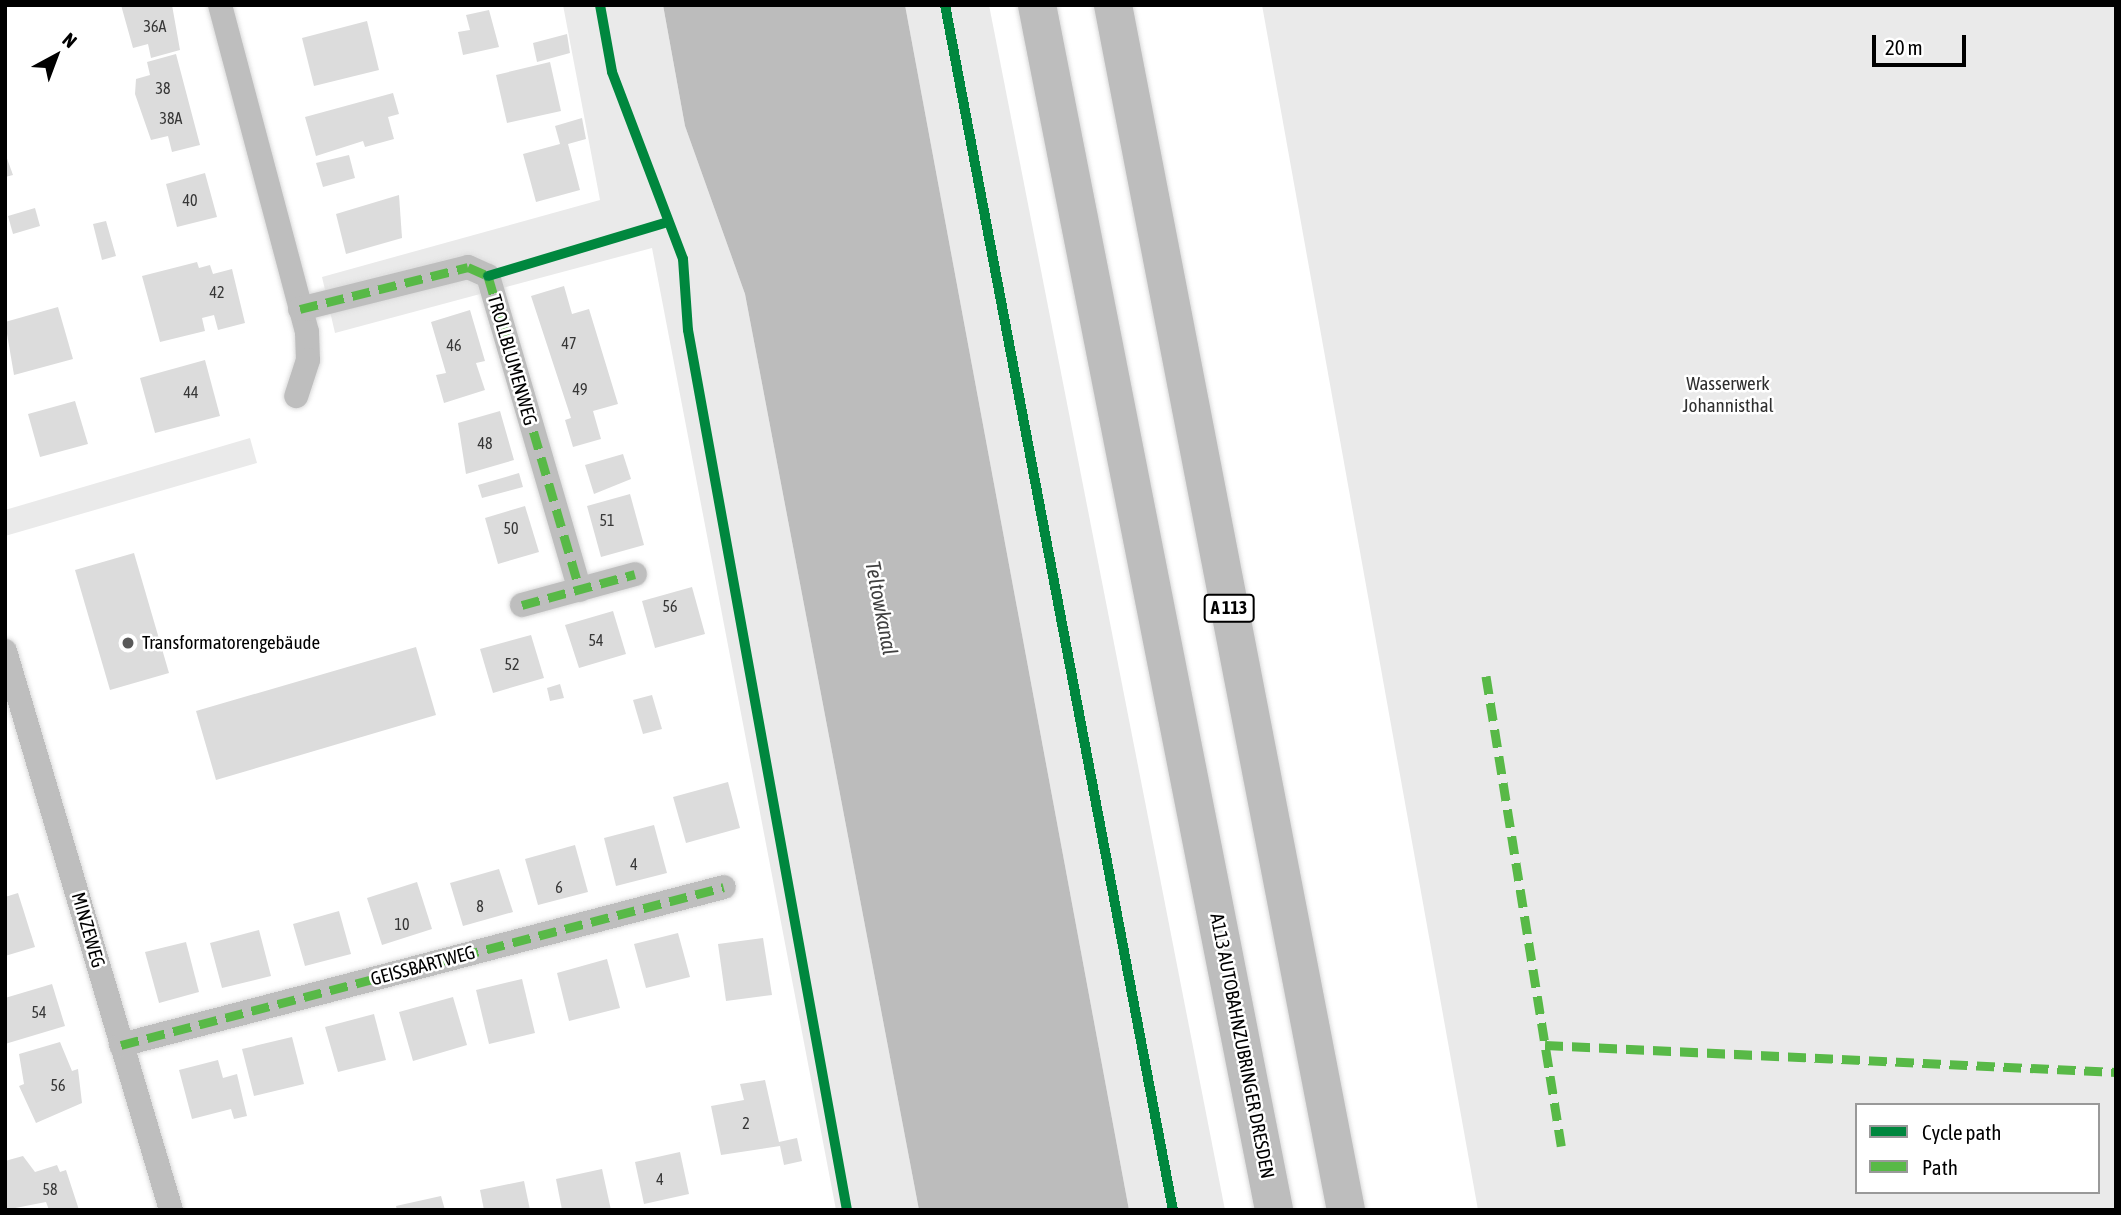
<!DOCTYPE html>
<html>
<head>
<meta charset="utf-8">
<style>
  body { margin:0 }
  #map { position:relative; width:2121px; height:1215px; overflow:hidden; background:#fff; font-family:"Asap Condensed",sans-serif }
  div>[style] { position:absolute }
  .green>* { inset:0; background:#eaeaea }
  .water>* { inset:0; background:#bcbcbc }
  .building>* { inset:0; background:#dcdcdc }
  .roads { filter:drop-shadow(0 0 2px #dbdbdb) drop-shadow(0 0 2px #dbdbdb) }
  .minor>* { height:24px; margin:-12px; padding:0 12px; transform-origin:12px; border-radius:12px; background:#bebebe }
  .motorway>* { height:38px; margin:-19px; padding:0 19px; transform-origin:19px; border-radius:19px; background:#bdbdbd }
  .quiet>* { height:9px; margin-top:-4.5px; transform-origin:0; background:repeating-linear-gradient(90deg,#58b947 0 18px,transparent 0 27px) }
  .cycleway>* { height:10px; margin:-5px; padding:0 5px; transform-origin:5px; border-radius:5px; background:#00873e }
  .dots>* { width:19px; height:19px; translate:-50% -50%; box-sizing:border-box; border:4px solid #fff; border-radius:50% }
  span { translate:-50% -50%; white-space:nowrap; text-align:center; line-height:1.15; -webkit-text-stroke:5px #fff; paint-order:stroke }
  .number-label { font-size:16px; color:#373737 }
  .number-label span { -webkit-text-stroke-width:0 }
  .shield-label span { padding:2px 5px; background:#fff; border:2px solid; border-radius:5px; -webkit-text-stroke-width:0 }
  .shield-label { font-size:18px; color:#000; font-weight:700 }
  .street-label { font-size:19px; color:#000 }
  .park-label { font-size:19px; color:#2f2f2f }
  .poi-label { font-size:19px; color:#000 }
  .left { translate:0 -50%; text-align:left }
  .water-label { font-size:21px; color:#404040; font-style:italic }
  .frame { position:absolute; inset:0; border:7px solid #000; pointer-events:none }
  .legend { position:absolute; left:1855px; top:1103px; width:245px; height:91px; box-sizing:border-box; background:#fff; border:2px solid #999; margin:0; padding:9px 12px; list-style:none; font-size:21px; color:#000 }
  .legend li { display:flex; align-items:center; gap:14px; height:35px }
  .legend b { width:35px; border:2px solid #999 }
  .north { position:absolute; left:21px; top:21px; width:70px; height:70px; -webkit-text-stroke:5px #fff; paint-order:stroke; rotate:41deg; font-size:19px; font-weight:700; line-height:28px; text-align:center; color:#000 }
  .north::after { content:''; display:block; margin:auto; width:24px; height:32px; background:#000; clip-path:polygon(50% 0,100% 100%,50% 72%,0 100%) }
  .scale { position:absolute; left:1872px; top:35px; width:94px; height:32px; box-sizing:border-box; border:4px solid #000; border-top:0; padding-left:9px; font-size:21px; line-height:24px; white-space:nowrap; color:#000; -webkit-text-stroke:5px #fff; paint-order:stroke }
</style>
</head>
<body>
<div id="map">
  <div class="green">
    <div style="clip-path:polygon(563px 5px,663px 5px,685px 126px,745px 294px,919px 1210px,836px 1210px,652px 248px,335px 333px,322px 277px,600px 200px)"></div>
    <div style="clip-path:polygon(905px 5px,989px 5px,1225px 1210px,1129px 1210px)"></div>
    <div style="clip-path:polygon(evenodd,1262px 5px,2116px 5px,2116px 1210px,1478px 1210px,1262px 5px,1857px 1105px,2098px 1105px,2098px 1192px,1857px 1192px,1857px 1105px)"></div>
    <div style="clip-path:polygon(250px 438px,257px 463px,5px 536px,5px 510px)"></div>
  </div>
  <div class="water">
    <div style="clip-path:polygon(663px 5px,905px 5px,1129px 1210px,919px 1210px,745px 294px,685px 126px)"></div>
  </div>
  <div class="building">
    <div style="clip-path:polygon(121px 5px,172px 5px,180px 50px,151px 58px,148px 44px,133px 48px)"></div>
    <div style="clip-path:polygon(489px 10px,499px 47px,463px 55px,458px 32px,470px 30px,466px 15px)"></div>
    <div style="clip-path:polygon(367px 21px,379px 70px,314px 86px,302px 38px)"></div>
    <div style="clip-path:polygon(567px 34px,570px 53px,537px 62px,533px 43px)"></div>
    <div style="clip-path:polygon(176px 54px,200px 145px,172px 152px,168px 136px,151px 140px,135px 94px,136px 79px,150px 75px,147px 62px)"></div>
    <div style="clip-path:polygon(550px 62px,561px 111px,507px 123px,496px 75px)"></div>
    <div style="clip-path:polygon(393px 93px,399px 114px,388px 117px,394px 139px,365px 147px,363px 141px,316px 156px,305px 117px)"></div>
    <div style="clip-path:polygon(582px 118px,586px 139px,568px 144px,580px 190px,536px 202px,523px 154px,560px 144px,555px 126px)"></div>
    <div style="clip-path:polygon(5px 153px,13px 175px,5px 177px)"></div>
    <div style="clip-path:polygon(349px 155px,355px 178px,323px 187px,316px 163px)"></div>
    <div style="clip-path:polygon(205px 173px,217px 217px,177px 227px,166px 184px)"></div>
    <div style="clip-path:polygon(399px 195px,402px 238px,346px 254px,336px 214px)"></div>
    <div style="clip-path:polygon(35px 208px,40px 226px,13px 234px,8px 216px)"></div>
    <div style="clip-path:polygon(106px 221px,116px 256px,102px 260px,93px 224px)"></div>
    <div style="clip-path:polygon(197px 262px,199px 268px,210px 265px,213px 274px,232px 269px,245px 323px,218px 330px,214px 315px,202px 318px,205px 331px,160px 342px,142px 276px)"></div>
    <div style="clip-path:polygon(564px 286px,572px 314px,589px 309px,618px 404px,593px 411px,601px 439px,573px 447px,565px 420px,571px 418px,531px 296px)"></div>
    <div style="clip-path:polygon(58px 307px,73px 359px,14px 375px,5px 322px)"></div>
    <div style="clip-path:polygon(470px 310px,485px 361px,476px 363px,485px 390px,444px 403px,436px 375px,446px 373px,431px 322px)"></div>
    <div style="clip-path:polygon(205px 360px,220px 416px,155px 433px,140px 378px)"></div>
    <div style="clip-path:polygon(75px 401px,88px 444px,40px 457px,28px 414px)"></div>
    <div style="clip-path:polygon(500px 411px,514px 460px,466px 474px,458px 423px)"></div>
    <div style="clip-path:polygon(623px 454px,631px 479px,594px 494px,585px 465px)"></div>
    <div style="clip-path:polygon(519px 473px,523px 487px,482px 498px,478px 485px)"></div>
    <div style="clip-path:polygon(630px 494px,644px 545px,601px 557px,587px 506px)"></div>
    <div style="clip-path:polygon(525px 506px,539px 552px,498px 564px,485px 518px)"></div>
    <div style="clip-path:polygon(134px 553px,169px 673px,110px 690px,75px 570px)"></div>
    <div style="clip-path:polygon(692px 587px,705px 634px,655px 648px,642px 601px)"></div>
    <div style="clip-path:polygon(613px 611px,626px 654px,579px 668px,565px 625px)"></div>
    <div style="clip-path:polygon(531px 635px,544px 678px,493px 693px,480px 649px)"></div>
    <div style="clip-path:polygon(416px 647px,436px 715px,216px 780px,196px 711px)"></div>
    <div style="clip-path:polygon(560px 684px,564px 698px,550px 701px,547px 688px)"></div>
    <div style="clip-path:polygon(652px 695px,662px 729px,643px 734px,633px 700px)"></div>
    <div style="clip-path:polygon(728px 782px,740px 828px,686px 843px,673px 797px)"></div>
    <div style="clip-path:polygon(654px 825px,667px 873px,616px 886px,604px 838px)"></div>
    <div style="clip-path:polygon(575px 845px,588px 892px,538px 905px,525px 859px)"></div>
    <div style="clip-path:polygon(499px 869px,513px 912px,463px 926px,450px 883px)"></div>
    <div style="clip-path:polygon(417px 882px,432px 929px,382px 945px,367px 898px)"></div>
    <div style="clip-path:polygon(18px 893px,35px 947px,5px 956px,5px 897px)"></div>
    <div style="clip-path:polygon(339px 911px,351px 954px,305px 966px,293px 924px)"></div>
    <div style="clip-path:polygon(259px 930px,271px 976px,222px 988px,210px 943px)"></div>
    <div style="clip-path:polygon(678px 933px,690px 977px,646px 988px,634px 944px)"></div>
    <div style="clip-path:polygon(763px 938px,772px 995px,726px 1001px,718px 944px)"></div>
    <div style="clip-path:polygon(186px 942px,199px 992px,159px 1003px,145px 952px)"></div>
    <div style="clip-path:polygon(607px 959px,620px 1008px,569px 1021px,557px 973px)"></div>
    <div style="clip-path:polygon(522px 979px,535px 1033px,489px 1044px,476px 990px)"></div>
    <div style="clip-path:polygon(52px 984px,65px 1026px,5px 1044px,5px 998px)"></div>
    <div style="clip-path:polygon(453px 997px,467px 1045px,413px 1061px,399px 1012px)"></div>
    <div style="clip-path:polygon(374px 1014px,386px 1060px,338px 1072px,325px 1027px)"></div>
    <div style="clip-path:polygon(292px 1037px,304px 1084px,254px 1096px,242px 1049px)"></div>
    <div style="clip-path:polygon(60px 1042px,72px 1071px,78px 1069px,82px 1103px,36px 1123px,19px 1086px,24px 1084px,19px 1054px)"></div>
    <div style="clip-path:polygon(218px 1060px,223px 1078px,237px 1074px,247px 1116px,234px 1119px,231px 1109px,192px 1119px,179px 1070px)"></div>
    <div style="clip-path:polygon(765px 1080px,779px 1142px,797px 1138px,802px 1161px,784px 1165px,780px 1146px,721px 1155px,711px 1106px,744px 1100px,740px 1084px)"></div>
    <div style="clip-path:polygon(680px 1152px,689px 1194px,644px 1204px,635px 1162px)"></div>
    <div style="clip-path:polygon(23px 1156px,35px 1172px,57px 1165px,60px 1172px,66px 1170px,79px 1210px,49px 1210px,46px 1202px,5px 1210px,5px 1161px)"></div>
    <div style="clip-path:polygon(602px 1169px,611px 1210px,562px 1210px,556px 1179px)"></div>
    <div style="clip-path:polygon(524px 1181px,530px 1210px,484px 1210px,480px 1190px)"></div>
    <div style="clip-path:polygon(441px 1196px,445px 1210px,397px 1210px,396px 1206px)"></div>
  </div>
  <div class="roads">
    <div class="minor">
      <div style="left:220px;top:5px;width:338px;rotate:75.1deg"></div>
      <div style="left:307px;top:332px;width:28px;rotate:88deg"></div>
      <div style="left:308px;top:360px;width:38px;rotate:108deg"></div>
      <div style="left:300px;top:309px;width:173px;rotate:-14deg"></div>
      <div style="left:468px;top:267px;width:22px;rotate:24deg"></div>
      <div style="left:488px;top:276px;width:327px;rotate:73.7deg"></div>
      <div style="left:522px;top:605px;width:117px;rotate:-15.3deg"></div>
      <div style="left:5px;top:651px;width:583px;rotate:73.46deg"></div>
      <div style="left:121px;top:1045px;width:623px;rotate:-14.68deg"></div>
    </div>
    <div class="motorway">
      <div style="left:1037px;top:5px;width:1228px;rotate:78.87deg"></div>
      <div style="left:1113px;top:5px;width:1227px;rotate:79.06deg"></div>
    </div>
  </div>
  <div class="quiet">
    <div style="left:300px;top:309px;width:173px;rotate:-14deg"></div>
    <div style="left:468px;top:267px;width:22px;rotate:24deg"></div>
    <div style="left:488px;top:276px;width:327px;rotate:73.7deg"></div>
    <div style="left:522px;top:605px;width:117px;rotate:-15.3deg"></div>
    <div style="left:1486px;top:676px;width:476px;rotate:80.9deg"></div>
    <div style="left:121px;top:1045px;width:623px;rotate:-14.68deg"></div>
    <div style="left:1545px;top:1045px;width:572px;rotate:2.71deg"></div>
  </div>
  <div class="cycleway">
    <div style="left:600px;top:5px;width:68px;rotate:79.8deg"></div>
    <div style="left:612px;top:72px;width:200px;rotate:69.2deg"></div>
    <div style="left:683px;top:259px;width:71px;rotate:86deg"></div>
    <div style="left:688px;top:330px;width:894px;rotate:79.76deg"></div>
    <div style="left:945px;top:5px;width:1226px;rotate:79.29deg"></div>
    <div style="left:488px;top:276px;width:188px;rotate:-16.7deg"></div>
  </div>
  <div class="dots">
    <div style="left:128px;top:643px;background:#595959"></div>
  </div>
  <div class="number-label">
    <span style="left:155px;top:26px">36A</span>
    <span style="left:163px;top:88px">38</span>
    <span style="left:171px;top:118px">38A</span>
    <span style="left:190px;top:200px">40</span>
    <span style="left:217px;top:292px">42</span>
    <span style="left:569px;top:343px">47</span>
    <span style="left:454px;top:345px">46</span>
    <span style="left:580px;top:389px">49</span>
    <span style="left:191px;top:392px">44</span>
    <span style="left:485px;top:443px">48</span>
    <span style="left:607px;top:520px">51</span>
    <span style="left:511px;top:528px">50</span>
    <span style="left:670px;top:606px">56</span>
    <span style="left:596px;top:640px">54</span>
    <span style="left:512px;top:664px">52</span>
    <span style="left:634px;top:864px">4</span>
    <span style="left:559px;top:887px">6</span>
    <span style="left:480px;top:906px">8</span>
    <span style="left:402px;top:924px">10</span>
    <span style="left:39px;top:1012px">54</span>
    <span style="left:58px;top:1085px">56</span>
    <span style="left:746px;top:1123px">2</span>
    <span style="left:660px;top:1179px">4</span>
    <span style="left:50px;top:1189px">58</span>
  </div>
  <div class="shield-label">
    <span style="left:1229px;top:608px">A 113</span>
  </div>
  <div class="street-label">
    <span style="left:512px;top:360px;rotate:74deg">TROLLBLUMENWEG</span>
    <span style="left:88px;top:930px;rotate:74deg">MINZEWEG</span>
    <span style="left:423px;top:966px;rotate:-15deg">GEISSBARTWEG</span>
    <span style="left:1242px;top:1046px;rotate:79deg">A113 AUTOBAHNZUBRINGER DRESDEN</span>
  </div>
  <div class="park-label">
    <span style="left:1728px;top:395px">Wasserwerk<br>Johannisthal</span>
  </div>
  <div class="poi-label">
    <span class="left" style="left:142px;top:643px">Transformatorengebäude</span>
  </div>
  <div class="water-label">
    <span style="left:882px;top:608px;rotate:79deg">Teltowkanal</span>
  </div>
  <div class="frame"></div>
  <ul class="legend">
  <li><b style="height:9px;background:#00873e"></b>Cycle path</li>
  <li><b style="height:9px;background:#58b947"></b>Path</li>
  </ul>
  <div class="north">N</div>
  <div class="scale">20 m</div>
</div>
</body>
</html>
